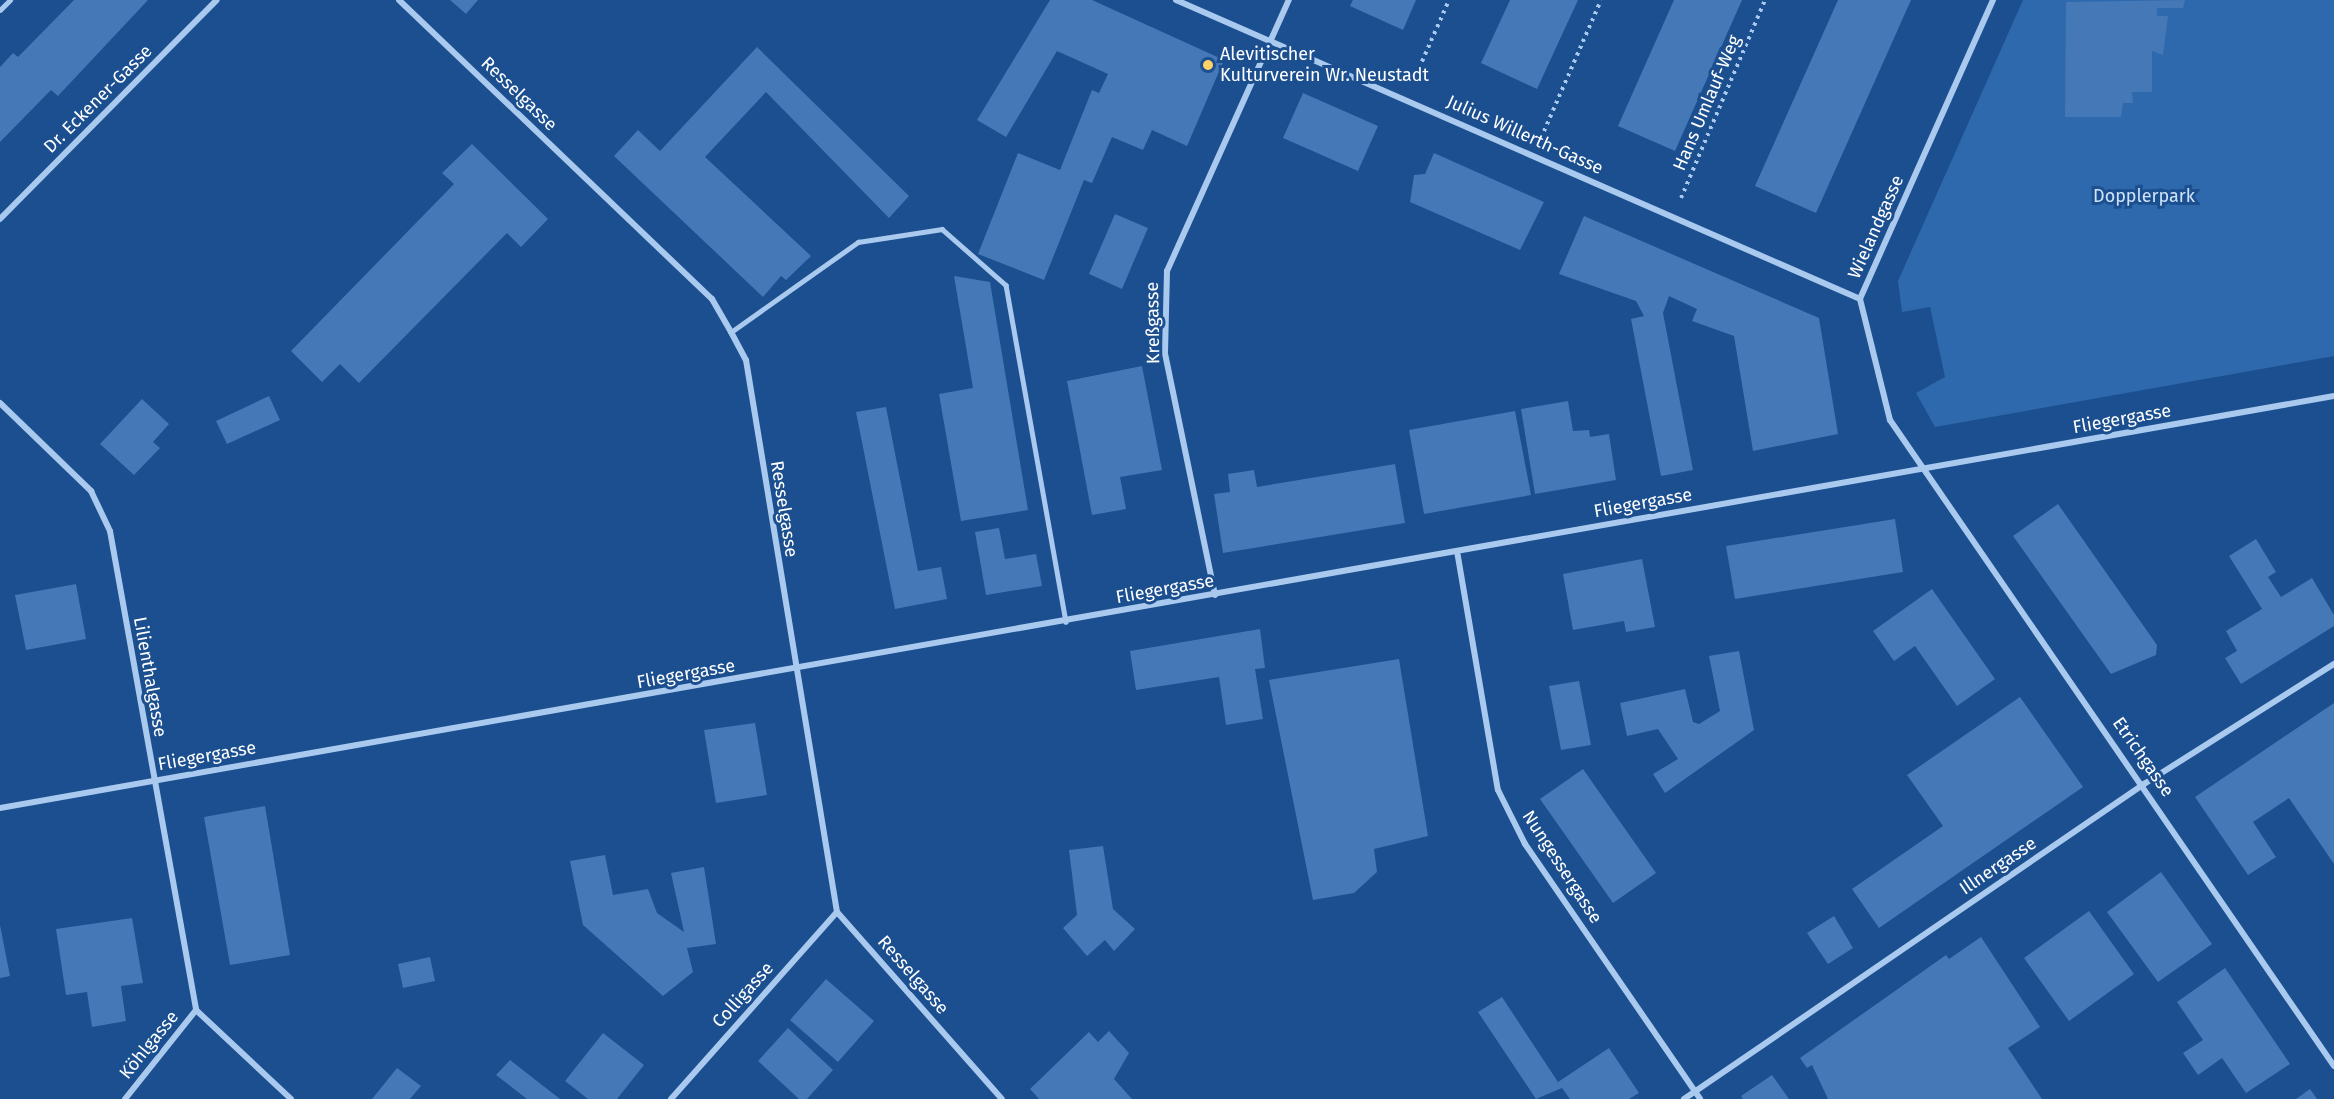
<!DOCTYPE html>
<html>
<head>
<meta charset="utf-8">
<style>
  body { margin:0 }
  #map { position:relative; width:2334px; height:1099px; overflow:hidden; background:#1b4f8f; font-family:"Fira Sans",sans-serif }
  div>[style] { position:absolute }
  .green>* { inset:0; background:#2e69ad }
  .building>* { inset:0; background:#4478b7 }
  .path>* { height:4px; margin-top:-2px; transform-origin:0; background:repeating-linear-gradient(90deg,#a9c9ee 0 3px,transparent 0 7.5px) }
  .lane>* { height:4.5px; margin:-2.25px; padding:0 2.25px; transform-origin:2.25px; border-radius:2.25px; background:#a9c9ee }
  .street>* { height:6px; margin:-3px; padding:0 3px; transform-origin:3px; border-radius:3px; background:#a9c9ee }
  .dots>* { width:16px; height:16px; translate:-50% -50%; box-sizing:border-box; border:3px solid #1b4f8f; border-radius:50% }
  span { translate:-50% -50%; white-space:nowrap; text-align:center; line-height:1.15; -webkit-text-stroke:6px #1b4f8f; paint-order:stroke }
  .poi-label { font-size:18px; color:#fff }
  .left { translate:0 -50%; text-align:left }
  .street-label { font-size:18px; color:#fff }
  .park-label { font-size:18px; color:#cfe3fa }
</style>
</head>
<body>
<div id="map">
  <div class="green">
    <div style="clip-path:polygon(2023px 0,2334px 0,2334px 356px,1935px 427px,1916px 393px,1945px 377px,1930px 307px,1902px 312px,1898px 281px)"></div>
  </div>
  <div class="building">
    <div style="clip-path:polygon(74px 0,148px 0,58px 96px,51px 90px,0 142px,0 67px,13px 53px,18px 57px)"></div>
    <div style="clip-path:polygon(450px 0,478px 0,466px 14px)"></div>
    <div style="clip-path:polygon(1050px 0,1092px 0,1224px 60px,1187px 146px,1152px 130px,1143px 150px,1112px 137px,1092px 183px,1084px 180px,1044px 280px,978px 254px,1018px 153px,1060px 170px,1092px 90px,1099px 93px,1108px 74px,1057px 51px,1006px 137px,977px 120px)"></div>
    <div style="clip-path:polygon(1353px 0,1416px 0,1403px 30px,1350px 6px)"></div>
    <div style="clip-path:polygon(1510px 0,1578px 0,1537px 89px,1481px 63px)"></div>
    <div style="clip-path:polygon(1674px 0,1742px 0,1675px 151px,1618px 126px)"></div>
    <div style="clip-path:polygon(1838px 0,1911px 0,1816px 213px,1755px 186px)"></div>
    <div style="clip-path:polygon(2185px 0,2183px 8px,2157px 8px,2157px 16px,2168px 16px,2163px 55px,2152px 51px,2152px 92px,2132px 92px,2133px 103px,2123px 103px,2121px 117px,2065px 117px,2066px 2px)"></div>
    <div style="clip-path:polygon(757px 47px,909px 196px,889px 218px,766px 92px,705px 157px,811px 256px,786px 280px,781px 276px,763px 297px,614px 156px,638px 130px,660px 151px)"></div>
    <div style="clip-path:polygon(1303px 93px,1378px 126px,1358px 171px,1283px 138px)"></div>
    <div style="clip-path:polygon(472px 144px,548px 219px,521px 247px,507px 233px,359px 383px,340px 364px,322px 382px,291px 351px,454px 184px,442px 173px)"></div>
    <div style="clip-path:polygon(1434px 153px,1544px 202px,1520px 250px,1410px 202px,1414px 175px,1425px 174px)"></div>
    <div style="clip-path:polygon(1115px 214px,1148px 228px,1122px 289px,1089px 274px)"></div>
    <div style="clip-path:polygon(1584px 216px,1819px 318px,1838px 434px,1753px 451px,1734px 336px,1692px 321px,1697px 309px,1669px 296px,1663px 313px,1693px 470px,1661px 476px,1631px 319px,1644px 316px,1636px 301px,1559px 274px)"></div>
    <div style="clip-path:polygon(954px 276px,990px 282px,1028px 510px,961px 521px,939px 394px,973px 388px)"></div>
    <div style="clip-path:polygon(1142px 366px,1162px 470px,1120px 477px,1126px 509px,1092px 515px,1067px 381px)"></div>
    <div style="clip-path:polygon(269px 396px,280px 420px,227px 444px,216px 421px)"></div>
    <div style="clip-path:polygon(142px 399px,169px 424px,153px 442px,160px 448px,134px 475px,100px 444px)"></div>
    <div style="clip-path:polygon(1568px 401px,1573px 431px,1589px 430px,1590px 437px,1609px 434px,1616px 480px,1535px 494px,1521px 409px)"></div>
    <div style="clip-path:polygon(886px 407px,918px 571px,941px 567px,947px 599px,895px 609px,856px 412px)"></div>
    <div style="clip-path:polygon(1515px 411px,1531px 495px,1424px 514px,1409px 430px)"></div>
    <div style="clip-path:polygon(1395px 464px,1405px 523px,1223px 553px,1214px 494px,1230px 492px,1228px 474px,1254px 470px,1257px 487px)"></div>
    <div style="clip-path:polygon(2058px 504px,2157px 645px,2156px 655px,2111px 674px,2013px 536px)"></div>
    <div style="clip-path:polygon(1895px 519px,1903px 572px,1735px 599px,1726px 546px)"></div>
    <div style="clip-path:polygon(999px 528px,1005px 559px,1036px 554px,1042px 586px,986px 595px,975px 532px)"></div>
    <div style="clip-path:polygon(2256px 539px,2276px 572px,2268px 577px,2281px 597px,2312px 578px,2334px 615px,2334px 626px,2241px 684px,2225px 658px,2237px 651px,2226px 631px,2262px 609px,2229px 556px)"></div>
    <div style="clip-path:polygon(1642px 559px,1655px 627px,1626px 632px,1624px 621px,1573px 630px,1563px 574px)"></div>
    <div style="clip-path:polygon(76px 584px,86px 639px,26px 650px,15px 595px)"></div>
    <div style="clip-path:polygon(1932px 589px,1995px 679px,1957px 706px,1915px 646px,1894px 661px,1873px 631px)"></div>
    <div style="clip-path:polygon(1260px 629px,1265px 668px,1255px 669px,1263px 719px,1226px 725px,1219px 677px,1136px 690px,1130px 651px)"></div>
    <div style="clip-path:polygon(1739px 651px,1754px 730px,1665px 793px,1653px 774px,1678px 759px,1658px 729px,1627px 736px,1620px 703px,1685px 689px,1693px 722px,1699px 724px,1720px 711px,1709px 656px)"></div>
    <div style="clip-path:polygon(1399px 659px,1428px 836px,1374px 849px,1377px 872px,1354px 893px,1313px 900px,1269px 680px)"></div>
    <div style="clip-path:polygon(1579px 681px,1591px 745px,1561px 750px,1549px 686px)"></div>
    <div style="clip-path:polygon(2020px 697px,2083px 787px,1879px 928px,1852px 889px,1943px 826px,1907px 775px)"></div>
    <div style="clip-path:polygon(2334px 703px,2334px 864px,2289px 798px,2253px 822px,2276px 857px,2248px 875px,2195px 797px)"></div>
    <div style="clip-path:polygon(755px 723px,767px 795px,716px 803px,704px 730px)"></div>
    <div style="clip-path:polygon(1583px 769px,1656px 873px,1613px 903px,1540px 799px)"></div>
    <div style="clip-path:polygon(265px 806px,290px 955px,230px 965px,204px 817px)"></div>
    <div style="clip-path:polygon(1103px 846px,1113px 909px,1135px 929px,1114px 951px,1105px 940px,1087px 956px,1063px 928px,1077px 915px,1069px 850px)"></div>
    <div style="clip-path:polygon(605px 855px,613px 895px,648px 889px,657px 913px,684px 932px,671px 873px,704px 867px,716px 944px,687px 948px,693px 972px,663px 996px,583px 925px,570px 861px)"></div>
    <div style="clip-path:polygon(2161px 872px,2212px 944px,2158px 982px,2107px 912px)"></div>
    <div style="clip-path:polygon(2089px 911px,2134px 974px,2069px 1021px,2024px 958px)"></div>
    <div style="clip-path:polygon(1834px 916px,1853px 948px,1828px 964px,1807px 933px)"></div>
    <div style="clip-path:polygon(132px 918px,143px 983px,121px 986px,126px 1021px,92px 1027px,87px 992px,66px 995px,56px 929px)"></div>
    <div style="clip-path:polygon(0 925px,10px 976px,0 978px)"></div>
    <div style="clip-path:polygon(1981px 937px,2040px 1027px,2008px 1048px,2042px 1099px,1828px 1099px,1812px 1065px,1807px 1068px,1800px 1058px,1946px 955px,1949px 959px)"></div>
    <div style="clip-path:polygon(430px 957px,435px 981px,403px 988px,398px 964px)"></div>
    <div style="clip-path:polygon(2225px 968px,2290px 1064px,2246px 1093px,2222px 1058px,2198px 1075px,2183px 1053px,2203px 1040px,2177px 1002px)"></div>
    <div style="clip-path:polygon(826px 979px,874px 1021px,838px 1062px,790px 1020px)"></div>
    <div style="clip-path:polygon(1502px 997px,1558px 1082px,1609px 1048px,1639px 1093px,1629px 1099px,1570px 1099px,1562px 1088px,1536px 1099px,1478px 1012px)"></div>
    <div style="clip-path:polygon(788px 1028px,833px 1070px,807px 1099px,799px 1099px,758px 1061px)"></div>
    <div style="clip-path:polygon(1109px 1031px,1129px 1053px,1114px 1079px,1132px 1099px,1039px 1099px,1030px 1089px,1089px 1032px,1098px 1042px)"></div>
    <div style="clip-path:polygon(603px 1033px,644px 1065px,617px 1099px,588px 1099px,565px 1081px)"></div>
    <div style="clip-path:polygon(510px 1060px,560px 1099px,527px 1099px,496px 1075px)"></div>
    <div style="clip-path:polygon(397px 1068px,421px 1086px,410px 1099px,372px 1099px)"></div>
    <div style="clip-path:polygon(1772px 1075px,1789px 1099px,1743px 1099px,1741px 1096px)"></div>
    <div style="clip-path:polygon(2310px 1089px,2317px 1099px,2296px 1099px)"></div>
  </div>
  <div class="path">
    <div style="left:1413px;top:82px;width:90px;rotate:-66.3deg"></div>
    <div style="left:1541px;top:138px;width:150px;rotate:-66.5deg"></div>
    <div style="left:1681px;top:198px;width:215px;rotate:-67deg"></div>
  </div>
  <div class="lane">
    <div style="left:0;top:10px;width:14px;rotate:-45deg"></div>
    <div style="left:731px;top:332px;width:156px;rotate:-35.3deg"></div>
    <div style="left:858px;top:242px;width:85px;rotate:-8.8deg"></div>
    <div style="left:942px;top:229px;width:85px;rotate:41.2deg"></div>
    <div style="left:1006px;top:285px;width:342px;rotate:79.9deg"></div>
  </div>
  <div class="street">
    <div style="left:399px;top:0;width:433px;rotate:43.7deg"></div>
    <div style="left:712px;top:299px;width:38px;rotate:60deg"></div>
    <div style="left:731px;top:332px;width:32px;rotate:62deg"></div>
    <div style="left:746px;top:360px;width:559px;rotate:80.64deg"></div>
    <div style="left:837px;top:912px;width:249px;rotate:48.6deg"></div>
    <div style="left:1176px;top:0;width:746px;rotate:23.61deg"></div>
    <div style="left:1993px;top:0;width:327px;rotate:114deg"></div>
    <div style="left:1860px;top:299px;width:125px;rotate:76.1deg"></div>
    <div style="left:1890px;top:420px;width:784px;rotate:55.5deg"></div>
    <div style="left:0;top:219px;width:308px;rotate:-45.3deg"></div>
    <div style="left:0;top:403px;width:127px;rotate:44deg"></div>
    <div style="left:91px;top:491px;width:44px;rotate:64.6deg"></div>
    <div style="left:110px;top:531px;width:487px;rotate:79.8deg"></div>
    <div style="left:196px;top:1010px;width:130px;rotate:43.1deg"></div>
    <div style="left:1457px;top:551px;width:242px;rotate:80.3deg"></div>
    <div style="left:1498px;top:790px;width:60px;rotate:63.4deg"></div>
    <div style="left:1525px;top:844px;width:309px;rotate:55.5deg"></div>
    <div style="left:1215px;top:595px;width:247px;rotate:-101.7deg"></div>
    <div style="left:1165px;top:353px;width:82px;rotate:-88.6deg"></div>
    <div style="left:1167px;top:271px;width:297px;rotate:-65.8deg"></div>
    <div style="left:0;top:808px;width:2370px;rotate:-10.01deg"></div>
    <div style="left:125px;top:1099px;width:114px;rotate:-51.4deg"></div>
    <div style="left:671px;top:1099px;width:250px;rotate:-48.4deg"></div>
    <div style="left:1684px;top:1099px;width:558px;rotate:-34.4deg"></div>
    <div style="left:2144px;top:784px;width:225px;rotate:-32.3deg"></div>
  </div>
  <div class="dots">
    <div style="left:1208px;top:65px;background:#ffd166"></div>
  </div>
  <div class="poi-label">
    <span class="left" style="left:1220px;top:65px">Alevitischer<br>Kulturverein Wr. Neustadt</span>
  </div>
  <div class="street-label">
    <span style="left:519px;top:94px;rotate:44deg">Resselgasse</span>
    <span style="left:98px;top:99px;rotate:-45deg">Dr. Eckener-Gasse</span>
    <span style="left:1707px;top:103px;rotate:-67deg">Hans Umlauf-Weg</span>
    <span style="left:1525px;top:135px;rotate:24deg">Julius Willerth-Gasse</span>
    <span style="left:1876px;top:227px;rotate:-66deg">Wielandgasse</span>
    <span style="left:1153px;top:323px;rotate:-91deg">Kreßgasse</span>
    <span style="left:2122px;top:419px;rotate:-10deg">Fliegergasse</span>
    <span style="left:1643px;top:503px;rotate:-10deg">Fliegergasse</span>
    <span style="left:784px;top:509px;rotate:81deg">Resselgasse</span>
    <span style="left:1165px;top:589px;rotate:-10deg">Fliegergasse</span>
    <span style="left:686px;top:674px;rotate:-10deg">Fliegergasse</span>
    <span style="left:150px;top:677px;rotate:80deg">Lilienthalgasse</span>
    <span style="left:207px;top:756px;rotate:-10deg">Fliegergasse</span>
    <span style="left:2143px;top:757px;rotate:55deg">Etrichgasse</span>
    <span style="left:1998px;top:866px;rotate:-34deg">Illnergasse</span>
    <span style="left:1562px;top:867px;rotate:57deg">Nungessergasse</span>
    <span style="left:913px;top:975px;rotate:49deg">Resselgasse</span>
    <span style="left:743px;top:995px;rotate:-48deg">Colligasse</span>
    <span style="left:149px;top:1045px;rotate:-51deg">Köhlgasse</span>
  </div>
  <div class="park-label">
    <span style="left:2144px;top:196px">Dopplerpark</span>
  </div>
</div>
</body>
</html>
